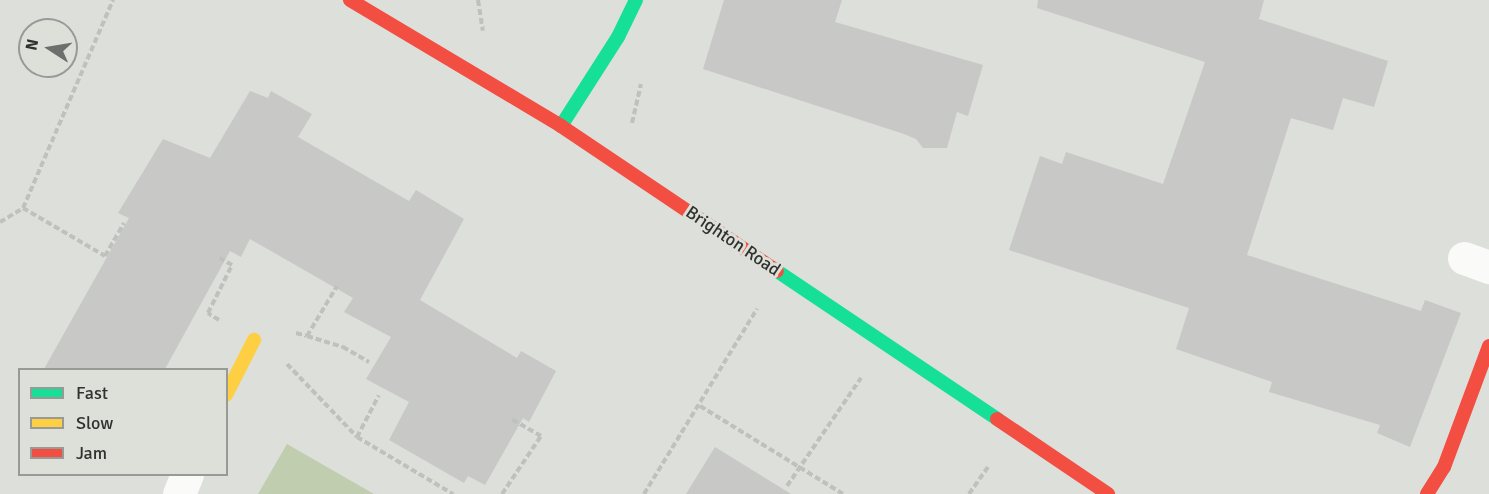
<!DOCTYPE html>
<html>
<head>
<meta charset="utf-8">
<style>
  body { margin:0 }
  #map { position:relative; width:1489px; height:494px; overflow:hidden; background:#dcdfda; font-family:Signika,sans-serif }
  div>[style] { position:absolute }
  .green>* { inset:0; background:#c0ceaf }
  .building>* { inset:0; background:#c8c8c7 }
  .path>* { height:4px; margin-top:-2px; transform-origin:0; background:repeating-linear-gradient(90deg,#c0c0bf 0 6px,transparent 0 9px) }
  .street>* { height:33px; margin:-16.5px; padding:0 16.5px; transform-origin:16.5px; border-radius:16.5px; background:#fafaf9 }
  .fast>* { height:14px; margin:-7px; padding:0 7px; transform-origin:7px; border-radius:7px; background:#16e098 }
  .slow>* { height:14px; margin:-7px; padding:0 7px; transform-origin:7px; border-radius:7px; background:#ffcf43 }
  .jam>* { height:14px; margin:-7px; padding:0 7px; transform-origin:7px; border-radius:7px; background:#f24e42 }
  span { translate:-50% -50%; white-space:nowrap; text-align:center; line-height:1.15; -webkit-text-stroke:6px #dce0d9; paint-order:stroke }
  .street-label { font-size:18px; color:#313230 }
  .legend { position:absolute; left:18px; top:368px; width:210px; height:108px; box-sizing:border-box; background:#dce0d9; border:2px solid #989a95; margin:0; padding:8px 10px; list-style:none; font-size:18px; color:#313230 }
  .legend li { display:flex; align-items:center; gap:12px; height:30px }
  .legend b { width:30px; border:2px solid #989a95 }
  .north { position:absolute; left:18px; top:18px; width:60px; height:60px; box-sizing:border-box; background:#dce0d9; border:2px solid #989a95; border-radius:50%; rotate:282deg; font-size:16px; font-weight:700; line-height:24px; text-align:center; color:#313230 }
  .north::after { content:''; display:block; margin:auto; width:21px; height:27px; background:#6d6f6c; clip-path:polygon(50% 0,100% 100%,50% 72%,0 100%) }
</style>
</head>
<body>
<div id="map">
  <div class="green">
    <div style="clip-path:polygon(287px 444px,374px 494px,258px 494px)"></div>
  </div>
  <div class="building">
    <div style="clip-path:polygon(724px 0,842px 0,835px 22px,983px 65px,968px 116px,957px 112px,947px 148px,923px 148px,916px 139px,904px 134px,703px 69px)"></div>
    <div style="clip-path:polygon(1038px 0,1264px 0,1259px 19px,1388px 61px,1374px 107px,1343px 98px,1333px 130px,1291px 118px,1247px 255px,1421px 311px,1425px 300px,1461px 313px,1410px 447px,1377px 433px,1380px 425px,1269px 392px,1272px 382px,1176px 349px,1189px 308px,1009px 250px,1040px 156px,1062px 164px,1066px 152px,1163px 184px,1205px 62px,1037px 8px)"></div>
    <div style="clip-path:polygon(250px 91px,268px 98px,271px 91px,312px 114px,298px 137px,409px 201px,416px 190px,464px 219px,420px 300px,517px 358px,521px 351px,556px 371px,529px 422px,523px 418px,485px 485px,468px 476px,464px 483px,389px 440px,409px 402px,366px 379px,391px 337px,344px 312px,353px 298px,250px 239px,241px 257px,230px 251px,165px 369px,44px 369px,129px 218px,118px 213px,163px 139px,210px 158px)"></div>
    <div style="clip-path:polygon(715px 447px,791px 494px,686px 494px)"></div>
  </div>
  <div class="path">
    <div style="left:478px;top:0;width:31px;rotate:81deg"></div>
    <div style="left:632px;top:123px;width:40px;rotate:-77deg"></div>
    <div style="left:23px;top:208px;width:95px;rotate:30.3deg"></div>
    <div style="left:105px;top:256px;width:38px;rotate:-60deg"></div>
    <div style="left:0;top:222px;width:27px;rotate:-31deg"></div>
    <div style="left:23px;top:208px;width:227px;rotate:-66.6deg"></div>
    <div style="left:219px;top:320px;width:13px;rotate:-148deg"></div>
    <div style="left:208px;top:313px;width:54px;rotate:-63.4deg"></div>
    <div style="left:232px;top:265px;width:14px;rotate:-150deg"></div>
    <div style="left:296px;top:333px;width:11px;rotate:15deg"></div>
    <div style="left:307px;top:336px;width:58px;rotate:-59deg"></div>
    <div style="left:307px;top:336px;width:38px;rotate:17deg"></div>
    <div style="left:343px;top:347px;width:30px;rotate:30deg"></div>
    <div style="left:287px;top:364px;width:101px;rotate:46.2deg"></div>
    <div style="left:357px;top:437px;width:112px;rotate:30.7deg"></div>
    <div style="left:700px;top:406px;width:168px;rotate:31.6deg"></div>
    <div style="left:357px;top:437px;width:47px;rotate:-62.4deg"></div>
    <div style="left:787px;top:486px;width:131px;rotate:-55.6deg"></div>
    <div style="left:502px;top:494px;width:70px;rotate:-56.1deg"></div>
    <div style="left:541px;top:436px;width:34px;rotate:-150deg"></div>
    <div style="left:644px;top:494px;width:217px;rotate:-58.6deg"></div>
    <div style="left:969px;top:494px;width:35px;rotate:-55deg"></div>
  </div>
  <div class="street">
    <div style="left:1464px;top:258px;width:27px;rotate:20deg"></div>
    <div style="left:179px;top:494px;width:22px;rotate:-68deg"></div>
  </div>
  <div class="fast">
    <div style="left:561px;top:126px;width:106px;rotate:-57.4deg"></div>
    <div style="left:618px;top:37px;width:41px;rotate:-64.1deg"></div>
    <div style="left:777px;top:271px;width:265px;rotate:33.9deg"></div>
  </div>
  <div class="slow">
    <div style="left:226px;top:395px;width:62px;rotate:-63deg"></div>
  </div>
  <div class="jam">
    <div style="left:350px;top:0;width:246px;rotate:30.8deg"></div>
    <div style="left:561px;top:126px;width:260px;rotate:33.9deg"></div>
    <div style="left:997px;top:419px;width:134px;rotate:34deg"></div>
    <div style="left:1427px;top:494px;width:32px;rotate:-58deg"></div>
    <div style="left:1444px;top:467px;width:129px;rotate:-69.6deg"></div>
  </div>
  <div class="street-label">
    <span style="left:733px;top:241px;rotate:34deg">Brighton Road</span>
  </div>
  <ul class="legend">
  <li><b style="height:8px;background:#16e098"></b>Fast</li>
  <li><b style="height:8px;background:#ffcf43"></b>Slow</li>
  <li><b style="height:8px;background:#f24e42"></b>Jam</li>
  </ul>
  <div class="north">N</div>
</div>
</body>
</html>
